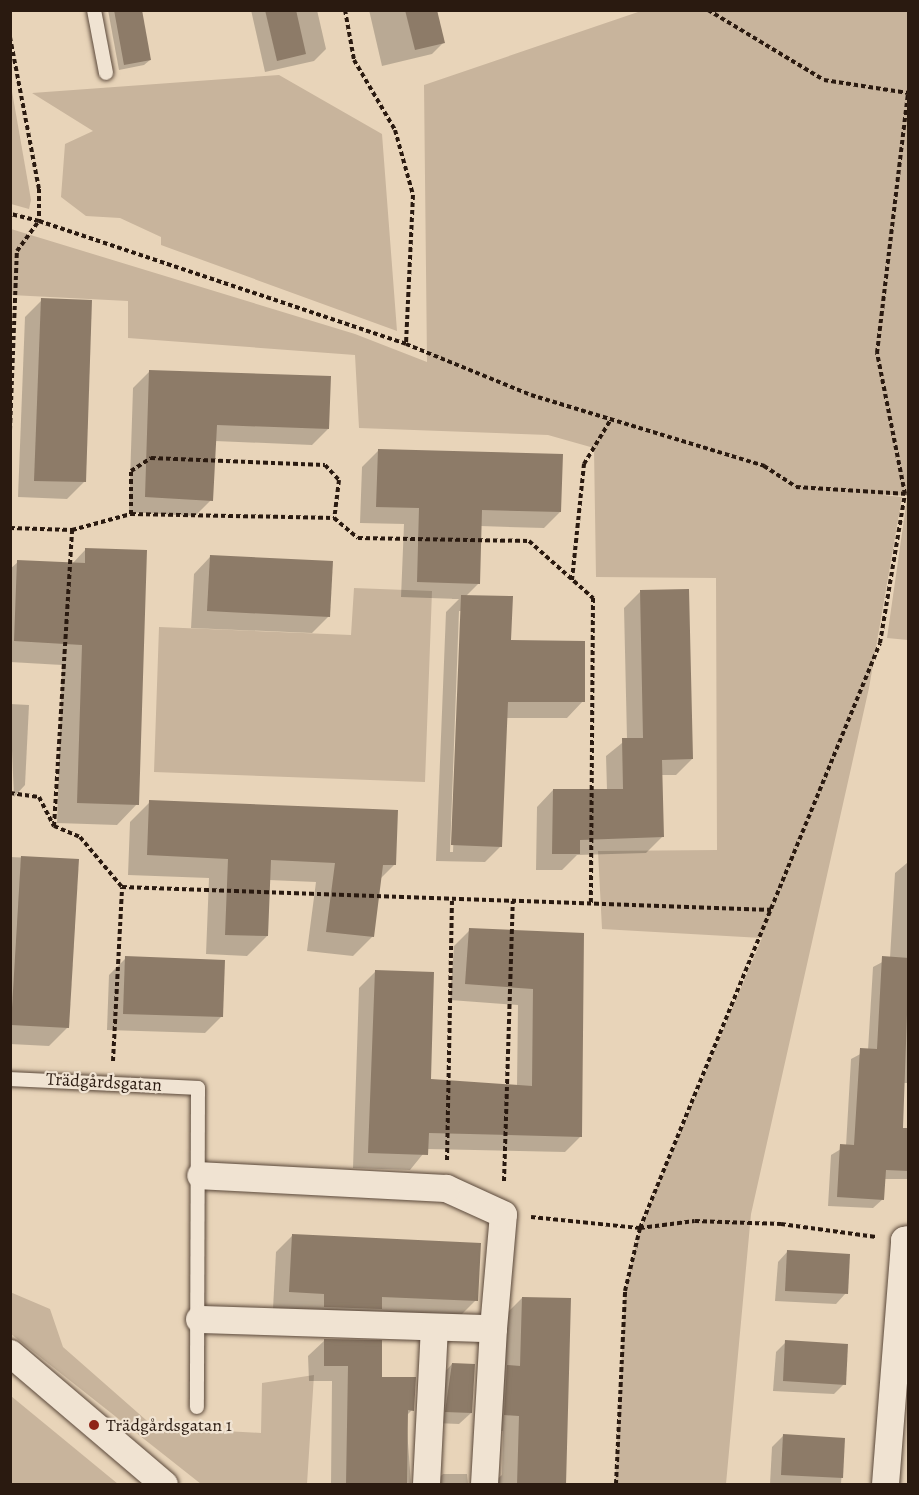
<!DOCTYPE html>
<html>
<head>
<meta charset="utf-8">
<style>
  body { margin:0 }
  #map { position:relative; width:919px; height:1495px; overflow:hidden; background:#e8d4b9; font-family:Alegreya,serif }
  div>[style] { position:absolute }
  .green>* { inset:0; background:#c8b49c }
  .shadow>* { inset:0; background:#0003 }
  .building>* { inset:0; background:#8d7b68 }
  .path>* { height:4px; margin-top:-2px; transform-origin:0; background:repeating-linear-gradient(90deg,#2a1a10 0 4.5px,transparent 0 7.5px) }
  .roads { filter:drop-shadow(0 0 2px #5a483a) drop-shadow(0 0 2px #5a483a) }
  .service>* { height:14px; margin:-7px; padding:0 7px; transform-origin:7px; border-radius:7px; background:#f0e3d2 }
  .minor>* { height:27px; margin:-13.5px; padding:0 13.5px; transform-origin:13.5px; border-radius:13.5px; background:#f0e3d2 }
  .dots>* { width:16px; height:16px; translate:-50% -50%; box-sizing:border-box; border:3px solid #f0e3d2; border-radius:50% }
  span { translate:-50% -50%; white-space:nowrap; text-align:center; line-height:1.15; -webkit-text-stroke:4.5px #f0e3d2; paint-order:stroke }
  .street-label { font-size:18px; color:#2a1a10 }
  .poi-label { font-size:18px; color:#2a1a10 }
  .left { translate:0 -50%; text-align:left }
  .frame { position:absolute; inset:0; border:12px solid #2a1a10; pointer-events:none }
</style>
</head>
<body>
<div id="map">
  <div class="green">
    <div style="clip-path:polygon(641px 11px,908px 11px,908px 496px,874px 494px,902px 497px,869px 688px,751px 1214px,726px 1484px,615px 1484px,625px 1291px,640px 1228px,762px 938px,602px 929px,598px 851px,717px 850px,716px 578px,596px 577px,594px 448px,548px 435px,359px 428px,355px 355px,128px 338px,128px 301px,11px 295px,11px 229px,355px 334px,427px 362px,424px 85px)"></div>
    <div style="clip-path:polygon(279px 75px,382px 134px,397px 331px,161px 245px,161px 237px,120px 218px,86px 216px,61px 197px,65px 144px,93px 131px,32px 93px)"></div>
    <div style="clip-path:polygon(10px 80px,31px 200px,29px 209px,11px 204px)"></div>
    <div style="clip-path:polygon(907px 498px,908px 640px,887px 638px)"></div>
    <div style="clip-path:polygon(354px 588px,432px 591px,425px 782px,154px 772px,159px 627px,351px 635px)"></div>
    <div style="clip-path:polygon(10px 1292px,50px 1309px,63px 1347px,154px 1427px,261px 1433px,262px 1383px,314px 1375px,307px 1484px,201px 1484px,11px 1334px)"></div>
    <div style="clip-path:polygon(10px 1396px,11px 1396px,118px 1484px,11px 1484px)"></div>
  </div>
  <div class="shadow">
    <div style="clip-path:polygon(108px 10px,141px 10px,150px 60px,144px 65px,119px 70px)"></div>
    <div style="clip-path:polygon(251px 10px,317px 10px,326px 49px,314px 61px,265px 72px)"></div>
    <div style="clip-path:polygon(369px 10px,435px 10px,444px 42px,432px 54px,382px 66px)"></div>
    <div style="clip-path:polygon(42px 300px,84px 482px,67px 499px,18px 497px,25px 317px)"></div>
    <div style="clip-path:polygon(149px 372px,328px 429px,312px 445px,215px 441px,211px 500px,195px 516px,129px 512px,133px 388px)"></div>
    <div style="clip-path:polygon(evenodd,378px 451px,560px 512px,544px 528px,480px 526px,479px 583px,466px 596px,509px 642px,583px 701px,567px 718px,506px 718px,501px 846px,485px 862px,436px 861px,446px 612px,459px 599px,401px 597px,404px 524px,360px 523px,362px 467px,378px 451px,459px 611px,462px 611px,453px 852px,450px 852px,459px 611px)"></div>
    <div style="clip-path:polygon(86px 549px,137px 804px,117px 825px,57px 823px,62px 665px,10px 662px,10px 569px,18px 562px,72px 564px)"></div>
    <div style="clip-path:polygon(210px 557px,329px 616px,312px 633px,191px 628px,194px 574px)"></div>
    <div style="clip-path:polygon(640px 592px,692px 759px,676px 775px,661px 775px,662px 837px,646px 853px,577px 855px,562px 870px,536px 870px,537px 807px,553px 790px,607px 790px,606px 756px,627px 739px,624px 608px)"></div>
    <div style="clip-path:polygon(10px 704px,29px 705px,25px 785px,14px 797px)"></div>
    <div style="clip-path:polygon(150px 802px,394px 865px,380px 879px,373px 936px,353px 956px,307px 951px,316px 882px,269px 880px,267px 936px,247px 956px,206px 954px,209px 878px,128px 875px,130px 822px)"></div>
    <div style="clip-path:polygon(908px 830px,908px 1083px,904px 1083px,901px 1129px,908px 1130px,908px 1179px,884px 1179px,883px 1199px,873px 1208px,828px 1206px,831px 1155px,846px 1146px,851px 1059px,868px 1050px,873px 967px,890px 958px,895px 873px,907px 863px)"></div>
    <div style="clip-path:polygon(10px 857px,77px 860px,68px 1027px,49px 1046px,10px 1044px)"></div>
    <div style="clip-path:polygon(470px 930px,583px 934px,581px 1136px,565px 1152px,427px 1149px,410px 1170px,353px 1168px,359px 988px,375px 972px,429px 1080px,517px 1086px,518px 1005px,450px 1000px,454px 946px)"></div>
    <div style="clip-path:polygon(126px 958px,222px 1016px,205px 1033px,107px 1030px,109px 975px)"></div>
    <div style="clip-path:polygon(293px 1235px,476px 1300px,459px 1317px,273px 1309px,276px 1252px)"></div>
    <div style="clip-path:polygon(788px 1251px,846px 1293px,836px 1304px,775px 1301px,778px 1262px)"></div>
    <div style="clip-path:polygon(522px 1298px,565px 1484px,491px 1484px,502px 1475px,503px 1431px,488px 1431px,491px 1383px,505px 1370px,506px 1314px)"></div>
    <div style="clip-path:polygon(325px 1340px,381px 1378px,412px 1410px,406px 1416px,411px 1484px,331px 1484px,332px 1381px,309px 1381px,308px 1356px)"></div>
    <div style="clip-path:polygon(786px 1342px,844px 1384px,834px 1394px,773px 1391px,776px 1352px)"></div>
    <div style="clip-path:polygon(452px 1364px,471px 1413px,459px 1424px,435px 1423px,441px 1376px)"></div>
    <div style="clip-path:polygon(783px 1436px,844px 1439px,841px 1484px,770px 1484px,772px 1447px)"></div>
    <div style="clip-path:polygon(443px 1474px,467px 1474px,468px 1484px,432px 1484px)"></div>
  </div>
  <div class="building">
    <div style="clip-path:polygon(114px 10px,142px 10px,151px 60px,124px 65px)"></div>
    <div style="clip-path:polygon(265px 10px,296px 10px,306px 54px,277px 61px)"></div>
    <div style="clip-path:polygon(405px 10px,437px 10px,445px 43px,415px 50px)"></div>
    <div style="clip-path:polygon(41px 298px,92px 300px,86px 482px,34px 481px)"></div>
    <div style="clip-path:polygon(149px 370px,331px 376px,329px 429px,217px 425px,213px 501px,145px 497px)"></div>
    <div style="clip-path:polygon(378px 449px,563px 454px,561px 512px,482px 510px,480px 584px,417px 582px,419px 508px,376px 507px)"></div>
    <div style="clip-path:polygon(85px 548px,147px 550px,139px 805px,77px 803px,82px 645px,14px 641px,17px 560px,85px 563px)"></div>
    <div style="clip-path:polygon(210px 555px,333px 561px,330px 617px,207px 611px)"></div>
    <div style="clip-path:polygon(689px 589px,693px 759px,662px 760px,664px 837px,580px 840px,580px 854px,552px 854px,553px 789px,623px 789px,622px 738px,643px 738px,640px 590px)"></div>
    <div style="clip-path:polygon(461px 595px,513px 596px,511px 640px,585px 641px,585px 702px,508px 702px,502px 847px,451px 845px)"></div>
    <div style="clip-path:polygon(149px 800px,398px 810px,396px 865px,383px 865px,374px 937px,326px 932px,335px 863px,271px 860px,268px 936px,225px 935px,228px 859px,147px 855px)"></div>
    <div style="clip-path:polygon(21px 856px,79px 859px,69px 1028px,11px 1025px)"></div>
    <div style="clip-path:polygon(469px 928px,584px 933px,582px 1137px,429px 1133px,428px 1155px,368px 1153px,375px 970px,434px 972px,431px 1079px,532px 1086px,533px 989px,465px 984px)"></div>
    <div style="clip-path:polygon(125px 956px,225px 960px,223px 1017px,123px 1014px)"></div>
    <div style="clip-path:polygon(882px 956px,909px 958px,903px 1128px,909px 1128px,909px 1171px,886px 1170px,884px 1200px,837px 1197px,840px 1144px,854px 1145px,860px 1048px,877px 1049px)"></div>
    <div style="clip-path:polygon(292px 1234px,481px 1243px,478px 1301px,382px 1297px,382px 1309px,324px 1307px,324px 1294px,289px 1292px)"></div>
    <div style="clip-path:polygon(787px 1250px,850px 1254px,848px 1294px,785px 1291px)"></div>
    <div style="clip-path:polygon(522px 1297px,571px 1298px,566px 1485px,517px 1485px,519px 1416px,504px 1415px,507px 1365px,520px 1366px)"></div>
    <div style="clip-path:polygon(324px 1339px,382px 1340px,382px 1377px,416px 1377px,414px 1411px,408px 1410px,407px 1485px,346px 1485px,348px 1366px,324px 1366px)"></div>
    <div style="clip-path:polygon(785px 1340px,848px 1344px,846px 1385px,783px 1381px)"></div>
    <div style="clip-path:polygon(452px 1363px,475px 1364px,472px 1413px,445px 1412px)"></div>
    <div style="clip-path:polygon(783px 1434px,845px 1438px,843px 1478px,781px 1475px)"></div>
  </div>
  <div class="path">
    <div style="left:345px;top:10px;width:51px;rotate:79.8deg"></div>
    <div style="left:354px;top:60px;width:81px;rotate:59.6deg"></div>
    <div style="left:395px;top:130px;width:67px;rotate:74.5deg"></div>
    <div style="left:413px;top:195px;width:149px;rotate:92.7deg"></div>
    <div style="left:708px;top:10px;width:135px;rotate:31.1deg"></div>
    <div style="left:824px;top:80px;width:85px;rotate:8.8deg"></div>
    <div style="left:10px;top:37px;width:155px;rotate:79.2deg"></div>
    <div style="left:39px;top:189px;width:32px;rotate:90deg"></div>
    <div style="left:39px;top:221px;width:30px;rotate:-166deg"></div>
    <div style="left:10px;top:430px;width:179px;rotate:-87.8deg"></div>
    <div style="left:17px;top:251px;width:37px;rotate:-54deg"></div>
    <div style="left:39px;top:221px;width:387px;rotate:18.5deg"></div>
    <div style="left:406px;top:344px;width:135px;rotate:22.2deg"></div>
    <div style="left:531px;top:395px;width:244px;rotate:16.9deg"></div>
    <div style="left:764px;top:466px;width:38px;rotate:33deg"></div>
    <div style="left:796px;top:487px;width:112px;rotate:3.6deg"></div>
    <div style="left:131px;top:514px;width:43px;rotate:-90deg"></div>
    <div style="left:131px;top:471px;width:24px;rotate:-33deg"></div>
    <div style="left:151px;top:458px;width:174px;rotate:2.3deg"></div>
    <div style="left:325px;top:465px;width:21px;rotate:47deg"></div>
    <div style="left:339px;top:480px;width:38px;rotate:97deg"></div>
    <div style="left:10px;top:528px;width:62px;rotate:1.8deg"></div>
    <div style="left:72px;top:530px;width:61px;rotate:-15.2deg"></div>
    <div style="left:131px;top:514px;width:203px;rotate:1.1deg"></div>
    <div style="left:334px;top:518px;width:31px;rotate:40deg"></div>
    <div style="left:358px;top:538px;width:171px;rotate:1deg"></div>
    <div style="left:529px;top:541px;width:86px;rotate:41.7deg"></div>
    <div style="left:593px;top:598px;width:306px;rotate:90.4deg"></div>
    <div style="left:572px;top:580px;width:117px;rotate:-84.1deg"></div>
    <div style="left:584px;top:464px;width:52px;rotate:-59deg"></div>
    <div style="left:10px;top:793px;width:29px;rotate:8deg"></div>
    <div style="left:39px;top:797px;width:33px;rotate:63deg"></div>
    <div style="left:54px;top:826px;width:28px;rotate:23deg"></div>
    <div style="left:80px;top:837px;width:65px;rotate:50deg"></div>
    <div style="left:54px;top:826px;width:297px;rotate:-86.5deg"></div>
    <div style="left:113px;top:1061px;width:174px;rotate:-87deg"></div>
    <div style="left:122px;top:887px;width:652px;rotate:2.02deg"></div>
    <div style="left:447px;top:1160px;width:261px;rotate:-88.9deg"></div>
    <div style="left:504px;top:1181px;width:280px;rotate:-88.2deg"></div>
    <div style="left:531px;top:1217px;width:110px;rotate:5.8deg"></div>
    <div style="left:640px;top:1228px;width:55px;rotate:-7.3deg"></div>
    <div style="left:695px;top:1221px;width:86px;rotate:2deg"></div>
    <div style="left:781px;top:1224px;width:96px;rotate:7.8deg"></div>
    <div style="left:616px;top:1484px;width:193px;rotate:-87.3deg"></div>
    <div style="left:625px;top:1291px;width:65px;rotate:-76.6deg"></div>
    <div style="left:640px;top:1228px;width:632px;rotate:-67.69deg"></div>
    <div style="left:880px;top:643px;width:151px;rotate:-80.5deg"></div>
    <div style="left:905px;top:494px;width:144px;rotate:-101.2deg"></div>
    <div style="left:877px;top:353px;width:261px;rotate:-83.2deg"></div>
  </div>
  <div class="roads">
    <div class="service">
      <div style="left:94px;top:10px;width:64px;rotate:79.2deg"></div>
      <div style="left:10px;top:1079px;width:188px;rotate:2.7deg"></div>
      <div style="left:198px;top:1088px;width:319px;rotate:90.2deg"></div>
    </div>
    <div class="minor">
      <div style="left:199px;top:1319px;width:294px;rotate:1.8deg"></div>
      <div style="left:493px;top:1328px;width:114px;rotate:-85deg"></div>
      <div style="left:503px;top:1214px;width:63px;rotate:-155.5deg"></div>
      <div style="left:446px;top:1188px;width:246px;rotate:-177deg"></div>
      <div style="left:10px;top:1353px;width:202px;rotate:40.4deg"></div>
      <div style="left:426px;top:1484px;width:157px;rotate:-87.1deg"></div>
      <div style="left:484px;top:1484px;width:156px;rotate:-86.7deg"></div>
      <div style="left:885px;top:1484px;width:245px;rotate:-85.5deg"></div>
      <div style="left:904px;top:1240px;width:4px;rotate:-14deg"></div>
    </div>
  </div>
  <div class="dots">
    <div style="left:94px;top:1425px;background:#8f2418"></div>
  </div>
  <div class="street-label">
    <span style="left:104px;top:1082px;rotate:3deg">Trädgårdsgatan</span>
  </div>
  <div class="poi-label">
    <span class="left" style="left:106px;top:1425px">Trädgårdsgatan 1</span>
  </div>
  <div class="frame"></div>
</div>
</body>
</html>
